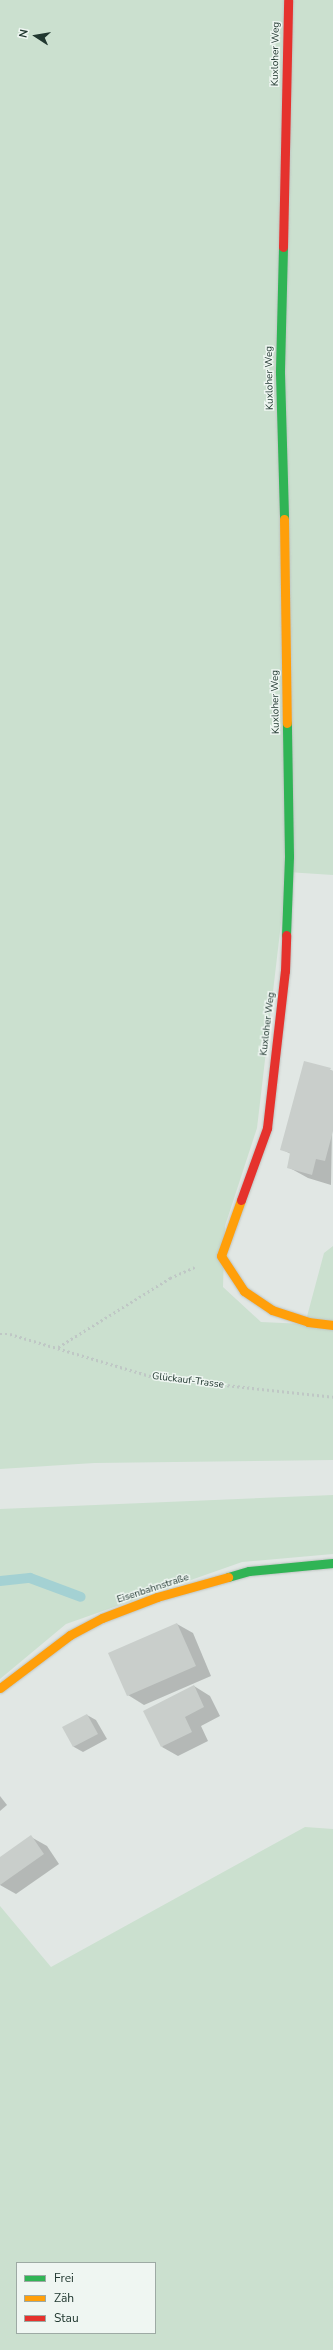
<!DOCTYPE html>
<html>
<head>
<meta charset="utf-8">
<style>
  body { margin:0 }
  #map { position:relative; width:333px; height:2350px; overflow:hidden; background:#e1e7e4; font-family:"Nunito Sans",sans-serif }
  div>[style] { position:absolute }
  .green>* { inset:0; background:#cbe0cf }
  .shadow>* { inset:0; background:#0003 }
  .stream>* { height:10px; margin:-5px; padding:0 5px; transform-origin:5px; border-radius:5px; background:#a4d1d3 }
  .building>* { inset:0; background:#c9cecb }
  .path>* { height:2.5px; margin-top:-1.25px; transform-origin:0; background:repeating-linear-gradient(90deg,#bfc7c5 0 2px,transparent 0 5px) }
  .roads { filter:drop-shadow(0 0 1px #bec4c1) drop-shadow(0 0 1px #bec4c1) }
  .fast>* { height:9px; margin:-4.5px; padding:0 4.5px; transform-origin:4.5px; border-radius:4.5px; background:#30b455 }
  .slow>* { height:9px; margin:-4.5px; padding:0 4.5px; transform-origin:4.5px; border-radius:4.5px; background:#ff9f0a }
  .jam>* { height:9px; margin:-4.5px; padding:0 4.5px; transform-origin:4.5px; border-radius:4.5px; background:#e5322d }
  span { translate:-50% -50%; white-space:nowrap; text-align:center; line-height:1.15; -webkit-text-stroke:3px #eff6f2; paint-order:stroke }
  .street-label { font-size:10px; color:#213830 }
  .legend { position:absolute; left:16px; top:2262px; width:140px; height:72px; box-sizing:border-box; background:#eff6f2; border:1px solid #9daaa4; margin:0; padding:5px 7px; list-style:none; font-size:12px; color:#213830 }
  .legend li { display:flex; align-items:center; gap:8px; height:20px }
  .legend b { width:20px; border:1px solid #9daaa4 }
  .north { position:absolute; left:16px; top:16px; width:40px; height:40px; -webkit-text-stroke:3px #eff6f2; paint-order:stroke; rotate:282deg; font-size:11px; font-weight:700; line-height:16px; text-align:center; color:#213830 }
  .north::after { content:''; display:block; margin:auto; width:14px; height:18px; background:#213830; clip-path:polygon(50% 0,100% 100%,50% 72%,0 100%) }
</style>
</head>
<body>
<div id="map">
  <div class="green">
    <div style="clip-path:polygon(0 0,333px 0,333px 875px,287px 872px,257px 1128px,225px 1226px,223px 1287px,261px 1322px,305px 1324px,324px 1253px,333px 1246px,333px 1460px,94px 1463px,0 1469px)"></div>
    <div style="clip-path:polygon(333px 1495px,333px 1554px,242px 1562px,66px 1624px,0 1679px,0 1509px)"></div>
    <div style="clip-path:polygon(evenodd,305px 1827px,333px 1829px,333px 2350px,0 2350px,0 1906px,51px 1967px,305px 1827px,17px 2263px,155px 2263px,155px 2333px,17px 2333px,17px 2263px)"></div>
  </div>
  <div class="shadow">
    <div style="clip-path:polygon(305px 1062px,333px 1071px,331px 1185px,308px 1178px,288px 1167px,291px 1154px,281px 1149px)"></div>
    <div style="clip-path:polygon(177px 1624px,193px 1633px,211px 1676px,144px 1705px,128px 1695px)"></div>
    <div style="clip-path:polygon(194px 1686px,210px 1696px,220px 1716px,201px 1726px,208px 1741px,178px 1756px,162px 1747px)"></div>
    <div style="clip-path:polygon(87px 1715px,96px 1720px,107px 1739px,83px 1752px,74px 1747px,64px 1727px)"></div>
    <div style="clip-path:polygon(0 1796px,7px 1805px,0 1811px)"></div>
    <div style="clip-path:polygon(31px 1837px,47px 1846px,59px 1864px,16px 1894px,0 1885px,0 1858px)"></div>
  </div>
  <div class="stream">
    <div style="left:0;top:1581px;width:30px;rotate:-6deg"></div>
    <div style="left:30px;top:1578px;width:54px;rotate:20.4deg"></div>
  </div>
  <div class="building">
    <div style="clip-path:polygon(304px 1061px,331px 1068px,330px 1070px,333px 1071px,333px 1131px,325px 1161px,316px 1159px,312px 1175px,287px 1168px,290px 1153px,280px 1150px)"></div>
    <div style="clip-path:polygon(177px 1623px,196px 1666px,127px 1696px,108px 1653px)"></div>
    <div style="clip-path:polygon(194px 1685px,204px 1707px,185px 1717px,192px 1732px,161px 1747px,143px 1711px)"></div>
    <div style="clip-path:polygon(87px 1714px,98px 1734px,73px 1747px,62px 1727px)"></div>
    <div style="clip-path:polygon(31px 1835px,44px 1854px,0 1885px,0 1857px)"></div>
  </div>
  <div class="path">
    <div style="left:0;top:1334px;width:10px"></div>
    <div style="left:10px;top:1334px;width:149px;rotate:16.7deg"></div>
    <div style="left:153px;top:1377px;width:181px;rotate:6.3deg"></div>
    <div style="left:58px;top:1347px;width:132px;rotate:-31.6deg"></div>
    <div style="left:170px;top:1278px;width:27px;rotate:-24deg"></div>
  </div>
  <div class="roads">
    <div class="fast">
      <div style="left:283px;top:247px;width:126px;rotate:91.4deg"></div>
      <div style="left:280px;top:373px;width:146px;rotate:88.4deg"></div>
      <div style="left:286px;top:935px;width:79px;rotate:-87.8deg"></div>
      <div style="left:289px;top:856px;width:133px;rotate:-90.9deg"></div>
      <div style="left:228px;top:1577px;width:22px;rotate:-16deg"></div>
      <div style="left:249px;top:1571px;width:84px;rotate:-5.4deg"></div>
    </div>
    <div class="slow">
      <div style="left:284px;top:519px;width:204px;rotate:89.2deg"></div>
      <div style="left:241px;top:1200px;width:59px;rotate:109.7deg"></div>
      <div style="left:221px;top:1256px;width:42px;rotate:56.7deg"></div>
      <div style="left:244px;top:1291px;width:34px;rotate:34deg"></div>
      <div style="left:272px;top:1310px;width:38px;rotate:18deg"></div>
      <div style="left:308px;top:1322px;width:25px;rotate:7deg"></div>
      <div style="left:0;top:1688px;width:88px;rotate:-37.1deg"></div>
      <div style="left:70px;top:1635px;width:36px;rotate:-28deg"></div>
      <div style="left:102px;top:1618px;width:59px;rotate:-20.9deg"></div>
      <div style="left:157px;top:1597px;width:74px;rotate:-15.7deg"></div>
    </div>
    <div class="jam">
      <div style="left:283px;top:247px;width:247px;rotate:-88.8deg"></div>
      <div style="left:241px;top:1200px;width:77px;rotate:-70.1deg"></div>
      <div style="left:267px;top:1128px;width:158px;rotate:-83.5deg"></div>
      <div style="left:285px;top:971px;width:36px;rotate:-88deg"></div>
    </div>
  </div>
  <div class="street-label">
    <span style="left:276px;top:54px;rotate:-89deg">Kuxloher Weg</span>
    <span style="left:270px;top:378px;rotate:-91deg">Kuxloher Weg</span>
    <span style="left:276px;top:702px;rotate:-91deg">Kuxloher Weg</span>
    <span style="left:268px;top:1024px;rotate:-83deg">Kuxloher Weg</span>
    <span style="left:188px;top:1381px;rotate:7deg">Glückauf-Trasse</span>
    <span style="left:153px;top:1589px;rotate:-18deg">Eisenbahnstraße</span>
  </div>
  <ul class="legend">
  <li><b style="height:5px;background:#30b455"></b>Frei</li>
  <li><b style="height:5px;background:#ff9f0a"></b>Zäh</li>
  <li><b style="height:5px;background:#e5322d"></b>Stau</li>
  </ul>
  <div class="north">N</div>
</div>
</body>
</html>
